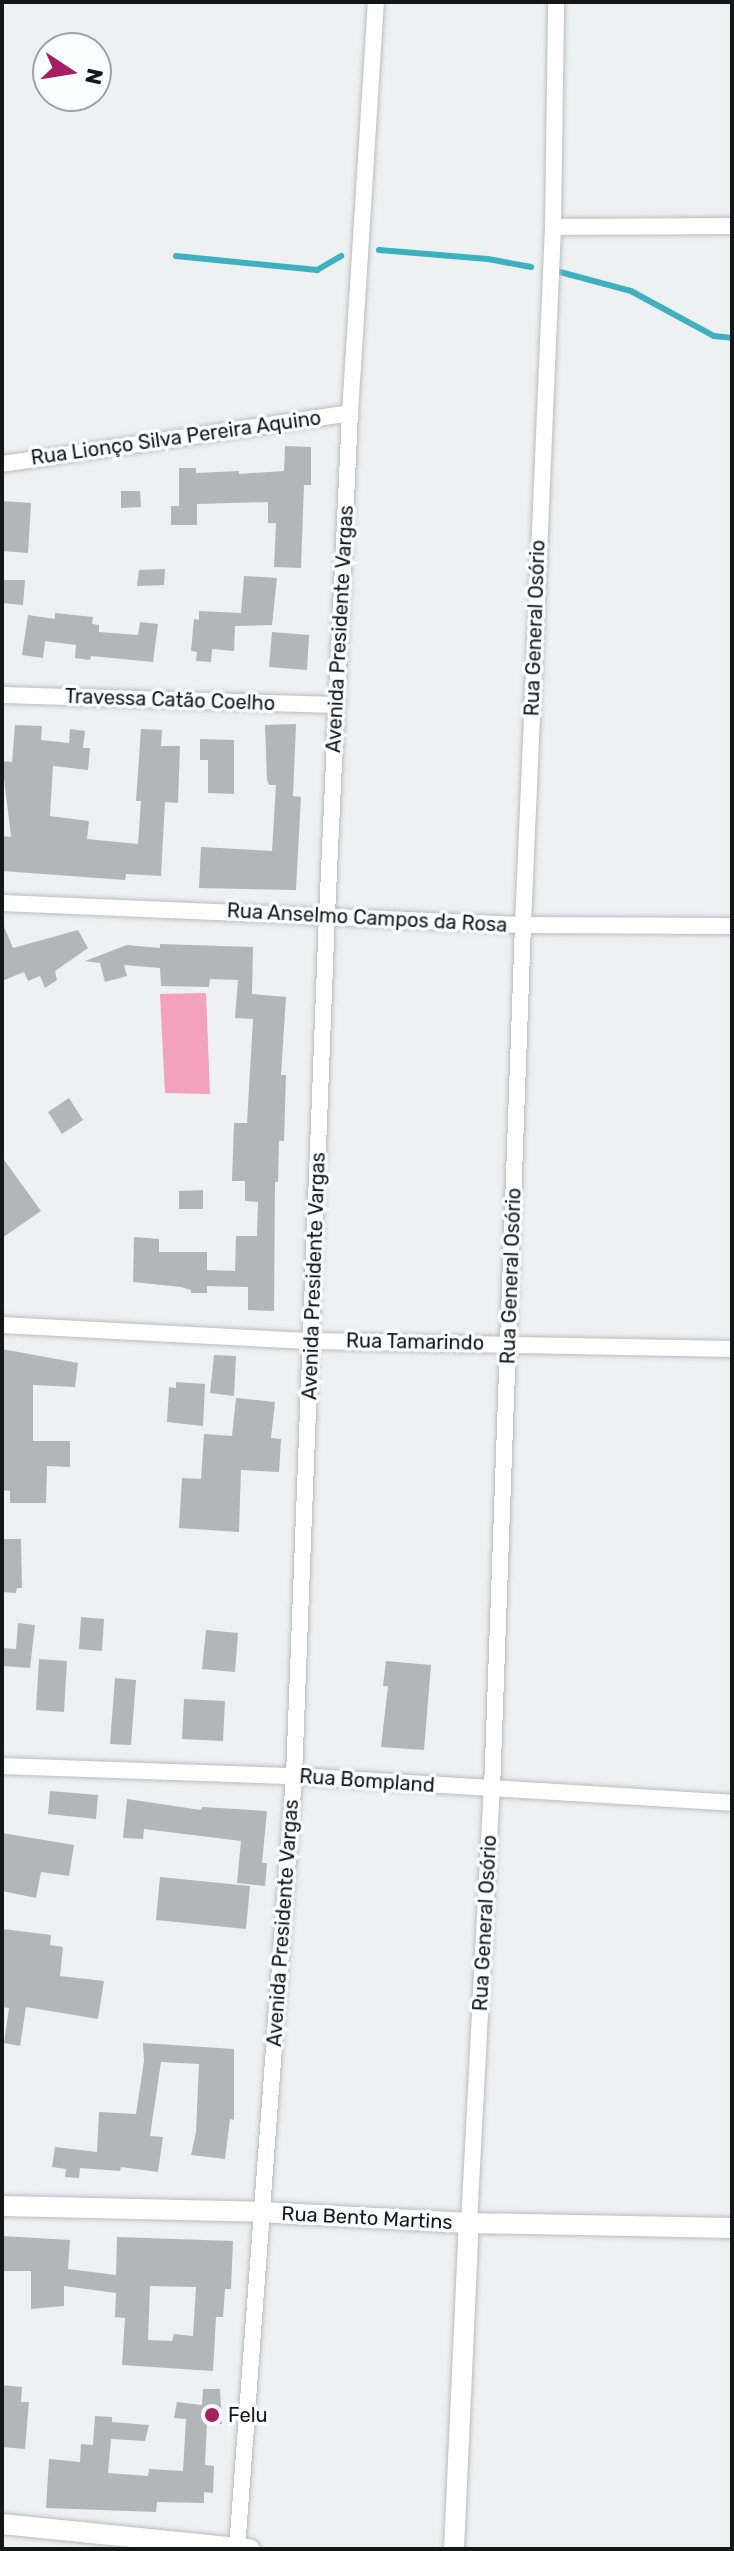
<!DOCTYPE html>
<html>
<head>
<meta charset="utf-8">
<style>
  body { margin:0 }
  #map { position:relative; width:734px; height:2551px; overflow:hidden; background:#edf1f2; font-family:Rubik,sans-serif }
  div>[style] { position:absolute }
  .green>* { inset:0; background:#f3a1bd }
  .stream>* { height:6px; margin:-3px; padding:0 3px; transform-origin:3px; border-radius:3px; background:#3eb1c1 }
  .building>* { inset:0; background:#b2b6b7 }
  .roads { filter:drop-shadow(0 0 2px #b9bdbe) drop-shadow(0 0 2px #b9bdbe) }
  .minor>* { height:16px; margin:-8px; padding:0 8px; transform-origin:8px; border-radius:8px; background:#fff }
  .tertiary>* { height:20px; margin:-10px; padding:0 10px; transform-origin:10px; border-radius:10px; background:#fff }
  .dots>* { width:22px; height:22px; translate:-50% -50%; box-sizing:border-box; border:4px solid #fbfeff; border-radius:50% }
  span { translate:-50% -50%; white-space:nowrap; text-align:center; line-height:1.15; -webkit-text-stroke:7px #fbfeff; paint-order:stroke }
  .street-label { font-size:20px; color:#151717 }
  .poi-label { font-size:20px; color:#151717 }
  .left { translate:0 -50%; text-align:left }
  .frame { position:absolute; inset:0; border:4px solid #151717; pointer-events:none }
  .north { position:absolute; left:32px; top:32px; width:80px; height:80px; box-sizing:border-box; background:#fbfeff; border:2px solid #9fa2a2; border-radius:50%; rotate:102deg; font-size:22px; font-weight:700; line-height:32px; text-align:center; color:#151717 }
  .north::after { content:''; display:block; margin:auto; width:28px; height:36px; background:#a91e61; clip-path:polygon(50% 0,100% 100%,50% 72%,0 100%) }
</style>
</head>
<body>
<div id="map">
  <div class="green">
    <div style="clip-path:polygon(206px 993px,210px 1094px,165px 1093px,160px 994px)"></div>
  </div>
  <div class="stream">
    <div style="left:379px;top:250px;width:109px;rotate:4.7deg"></div>
    <div style="left:488px;top:259px;width:44px;rotate:10.5deg"></div>
    <div style="left:176px;top:256px;width:142px;rotate:5.7deg"></div>
    <div style="left:317px;top:270px;width:28px;rotate:-30deg"></div>
    <div style="left:560px;top:272px;width:73px;rotate:15deg"></div>
    <div style="left:631px;top:291px;width:94px;rotate:28.5deg"></div>
    <div style="left:714px;top:336px;width:18px;rotate:6deg"></div>
  </div>
  <div class="building">
    <div style="clip-path:polygon(285px 446px,311px 447px,311px 485px,304px 485px,301px 568px,274px 567px,276px 523px,268px 523px,268px 502px,197px 504px,197px 525px,171px 525px,171px 506px,179px 506px,179px 468px,196px 468px,196px 473px,239px 471px,239px 474px,284px 471px)"></div>
    <div style="clip-path:polygon(121px 491px,140px 491px,141px 507px,121px 508px)"></div>
    <div style="clip-path:polygon(2px 501px,31px 503px,28px 553px,2px 551px)"></div>
    <div style="clip-path:polygon(165px 569px,164px 585px,137px 586px,139px 570px)"></div>
    <div style="clip-path:polygon(244px 576px,277px 578px,272px 625px,235px 626px,234px 651px,212px 649px,211px 662px,196px 661px,197px 652px,191px 651px,194px 619px,199px 620px,199px 611px,241px 613px)"></div>
    <div style="clip-path:polygon(2px 580px,25px 580px,23px 605px,2px 603px)"></div>
    <div style="clip-path:polygon(55px 613px,93px 617px,92px 624px,99px 625px,99px 632px,138px 635px,140px 622px,158px 624px,153px 662px,91px 656px,90px 660px,75px 658px,76px 645px,45px 641px,43px 658px,22px 655px,28px 615px,55px 619px)"></div>
    <div style="clip-path:polygon(272px 632px,309px 635px,307px 670px,269px 667px)"></div>
    <div style="clip-path:polygon(296px 724px,293px 796px,301px 797px,296px 890px,199px 888px,201px 847px,272px 851px,276px 785px,269px 785px,267px 779px,265px 725px)"></div>
    <div style="clip-path:polygon(15px 725px,42px 726px,41px 740px,69px 743px,70px 729px,85px 731px,83px 748px,90px 748px,88px 770px,53px 766px,50px 816px,89px 821px,87px 839px,138px 844px,141px 801px,136px 801px,141px 729px,162px 730px,161px 746px,180px 746px,178px 803px,165px 802px,161px 876px,126px 874px,125px 880px,2px 871px,2px 836px,11px 837px,2px 761px,12px 762px)"></div>
    <div style="clip-path:polygon(200px 739px,234px 740px,234px 794px,208px 793px,208px 760px,200px 760px)"></div>
    <div style="clip-path:polygon(2px 922px,13px 948px,78px 930px,88px 948px,55px 971px,57px 980px,45px 988px,40px 976px,28px 981px,24px 972px,2px 981px)"></div>
    <div style="clip-path:polygon(160px 944px,253px 947px,252px 994px,286px 997px,281px 1075px,286px 1075px,284px 1141px,279px 1141px,278px 1182px,275px 1182px,274px 1311px,248px 1310px,248px 1287px,207px 1286px,207px 1293px,191px 1293px,191px 1290px,181px 1287px,133px 1282px,134px 1237px,159px 1239px,159px 1252px,207px 1252px,207px 1270px,235px 1271px,236px 1236px,257px 1236px,258px 1202px,245px 1201px,245px 1181px,232px 1181px,234px 1123px,247px 1123px,253px 1019px,235px 1018px,238px 980px,210px 979px,209px 987px,161px 986px,160px 968px,124px 965px,127px 976px,105px 982px,100px 963px,85px 961px,127px 945px,160px 948px)"></div>
    <div style="clip-path:polygon(69px 1098px,83px 1120px,62px 1134px,48px 1112px)"></div>
    <div style="clip-path:polygon(2px 1157px,41px 1211px,2px 1238px)"></div>
    <div style="clip-path:polygon(203px 1190px,203px 1209px,179px 1209px,179px 1191px)"></div>
    <div style="clip-path:polygon(2px 1349px,78px 1363px,75px 1387px,33px 1385px,33px 1441px,70px 1441px,70px 1467px,47px 1466px,46px 1503px,10px 1503px,10px 1491px,2px 1490px)"></div>
    <div style="clip-path:polygon(214px 1355px,236px 1356px,234px 1396px,210px 1393px)"></div>
    <div style="clip-path:polygon(176px 1382px,205px 1384px,203px 1426px,167px 1422px,169px 1387px,176px 1388px)"></div>
    <div style="clip-path:polygon(236px 1398px,275px 1402px,271px 1438px,281px 1439px,279px 1472px,241px 1470px,239px 1532px,179px 1528px,182px 1478px,201px 1479px,204px 1434px,232px 1436px)"></div>
    <div style="clip-path:polygon(2px 1539px,21px 1539px,22px 1588px,17px 1588px,16px 1593px,2px 1592px)"></div>
    <div style="clip-path:polygon(81px 1617px,104px 1619px,102px 1651px,79px 1649px)"></div>
    <div style="clip-path:polygon(18px 1623px,35px 1625px,30px 1668px,2px 1666px,2px 1648px,16px 1649px)"></div>
    <div style="clip-path:polygon(206px 1630px,238px 1633px,235px 1672px,202px 1669px)"></div>
    <div style="clip-path:polygon(39px 1659px,67px 1661px,64px 1712px,36px 1710px)"></div>
    <div style="clip-path:polygon(386px 1661px,431px 1665px,424px 1750px,381px 1747px,388px 1686px,383px 1686px)"></div>
    <div style="clip-path:polygon(115px 1678px,136px 1680px,131px 1745px,110px 1744px)"></div>
    <div style="clip-path:polygon(184px 1699px,225px 1701px,223px 1741px,182px 1739px)"></div>
    <div style="clip-path:polygon(50px 1791px,98px 1795px,96px 1819px,48px 1814px)"></div>
    <div style="clip-path:polygon(127px 1799px,201px 1810px,202px 1807px,267px 1811px,262px 1863px,267px 1863px,265px 1886px,237px 1883px,241px 1841px,144px 1829px,143px 1839px,123px 1838px)"></div>
    <div style="clip-path:polygon(2px 1833px,74px 1845px,69px 1876px,41px 1872px,36px 1898px,2px 1891px)"></div>
    <div style="clip-path:polygon(160px 1877px,250px 1886px,246px 1929px,156px 1920px)"></div>
    <div style="clip-path:polygon(3px 1929px,51px 1935px,50px 1945px,63px 1947px,60px 1976px,104px 1981px,98px 2019px,26px 2007px,20px 2046px,4px 2043px,9px 2008px,2px 2007px)"></div>
    <div style="clip-path:polygon(143px 2043px,234px 2049px,234px 2120px,230px 2119px,225px 2159px,191px 2155px,196px 2132px,199px 2064px,161px 2062px,150px 2136px,163px 2137px,158px 2172px,121px 2167px,120px 2171px,80px 2168px,79px 2178px,65px 2177px,66px 2169px,52px 2167px,55px 2147px,97px 2152px,99px 2112px,136px 2114px,144px 2061px)"></div>
    <div style="clip-path:polygon(evenodd,2px 2236px,70px 2240px,68px 2269px,116px 2275px,117px 2237px,233px 2241px,231px 2289px,225px 2289px,223px 2317px,216px 2317px,213px 2371px,122px 2365px,125px 2318px,115px 2317px,116px 2293px,64px 2286px,64px 2306px,31px 2309px,31px 2271px,2px 2271px,2px 2236px,150px 2286px,196px 2287px,193px 2336px,174px 2334px,172px 2341px,148px 2340px,150px 2286px)"></div>
    <div style="clip-path:polygon(2px 2385px,22px 2387px,21px 2402px,29px 2402px,25px 2449px,2px 2447px)"></div>
    <div style="clip-path:polygon(203px 2389px,220px 2389px,222px 2424px,207px 2422px,205px 2465px,214px 2466px,213px 2493px,204px 2492px,204px 2503px,157px 2502px,156px 2512px,46px 2508px,49px 2459px,80px 2462px,81px 2444px,93px 2445px,95px 2416px,112px 2417px,112px 2422px,149px 2425px,145px 2441px,111px 2439px,108px 2473px,148px 2476px,149px 2469px,183px 2471px,186px 2419px,174px 2418px,177px 2402px,202px 2405px)"></div>
  </div>
  <div class="roads">
    <div class="minor">
      <div style="left:553px;top:227px;width:179px;rotate:-0.3deg"></div>
      <div style="left:2px;top:464px;width:352px;rotate:-8.3deg"></div>
      <div style="left:2px;top:695px;width:335px;rotate:1.7deg"></div>
      <div style="left:2px;top:903px;width:521px;rotate:2.42deg"></div>
      <div style="left:523px;top:925px;width:209px;rotate:0.3deg"></div>
      <div style="left:2px;top:1325px;width:310px;rotate:3deg"></div>
      <div style="left:312px;top:1341px;width:420px;rotate:1.1deg"></div>
      <div style="left:2px;top:1766px;width:292px;rotate:2deg"></div>
      <div style="left:294px;top:1776px;width:439px;rotate:3.5deg"></div>
      <div style="left:469px;top:2223px;width:434px;rotate:-87deg"></div>
      <div style="left:492px;top:1790px;width:866px;rotate:-87.95deg"></div>
      <div style="left:523px;top:925px;width:699px;rotate:-87.54deg"></div>
      <div style="left:553px;top:227px;width:225px;rotate:-89.2deg"></div>
      <div style="left:237px;top:2549px;width:775px;rotate:-85.78deg"></div>
      <div style="left:294px;top:1776px;width:862px;rotate:-87.81deg"></div>
      <div style="left:327px;top:915px;width:503px;rotate:-87.38deg"></div>
      <div style="left:350px;top:413px;width:412px;rotate:-86.4deg"></div>
    </div>
    <div class="tertiary">
      <div style="left:2px;top:2206px;width:258px;rotate:1.3deg"></div>
      <div style="left:260px;top:2212px;width:209px;rotate:3deg"></div>
      <div style="left:469px;top:2223px;width:263px;rotate:1.1deg"></div>
      <div style="left:2px;top:2524px;width:249px;rotate:5.8deg"></div>
      <div style="left:454px;top:2549px;width:326px;rotate:-87.4deg"></div>
    </div>
  </div>
  <div class="dots">
    <div style="left:212px;top:2415px;background:#a91e61"></div>
  </div>
  <div class="street-label">
    <span style="left:176px;top:438px;rotate:-8deg">Rua Lionço Silva Pereira Aquino</span>
    <span style="left:535px;top:628px;rotate:-88deg">Rua General Osório</span>
    <span style="left:340px;top:629px;rotate:-87deg">Avenida Presidente Vargas</span>
    <span style="left:170px;top:700px;rotate:2deg">Travessa Catão Coelho</span>
    <span style="left:367px;top:918px;rotate:3deg">Rua Anselmo Campos da Rosa</span>
    <span style="left:314px;top:1276px;rotate:-88deg">Avenida Presidente Vargas</span>
    <span style="left:511px;top:1276px;rotate:-88deg">Rua General Osório</span>
    <span style="left:415px;top:1342px;rotate:1deg">Rua Tamarindo</span>
    <span style="left:367px;top:1781px;rotate:4deg">Rua Bompland</span>
    <span style="left:283px;top:1923px;rotate:-86deg">Avenida Presidente Vargas</span>
    <span style="left:485px;top:1923px;rotate:-87deg">Rua General Osório</span>
    <span style="left:367px;top:2218px;rotate:3deg">Rua Bento Martins</span>
  </div>
  <div class="poi-label">
    <span class="left" style="left:228px;top:2415px">Felu</span>
  </div>
  <div class="frame"></div>
  <div class="north">N</div>
</div>
</body>
</html>
